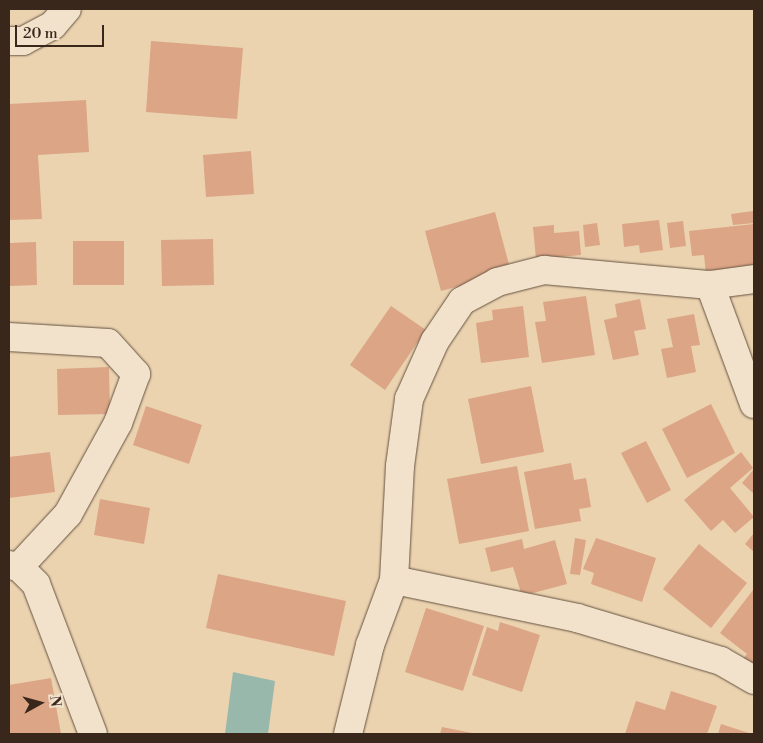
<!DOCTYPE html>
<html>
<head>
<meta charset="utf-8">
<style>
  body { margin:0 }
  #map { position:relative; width:763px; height:743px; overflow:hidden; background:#ebd3b0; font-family:"Libre Bodoni",serif }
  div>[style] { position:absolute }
  .water>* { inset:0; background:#98b8ac }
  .building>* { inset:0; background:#dba586 }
  .roads { filter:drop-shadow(0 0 1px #655240) drop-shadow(0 0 1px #655240) }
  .minor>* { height:28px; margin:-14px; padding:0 14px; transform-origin:14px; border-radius:14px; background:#f2e2cc }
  span { translate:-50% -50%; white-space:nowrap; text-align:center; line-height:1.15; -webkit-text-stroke:5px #f2e2cc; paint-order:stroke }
  .frame { position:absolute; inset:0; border:10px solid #38271a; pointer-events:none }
  .north { position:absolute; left:15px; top:678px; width:50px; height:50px; -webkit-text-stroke:4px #f2e2cc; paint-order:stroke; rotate:83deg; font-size:14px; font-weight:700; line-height:20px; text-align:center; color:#38271a }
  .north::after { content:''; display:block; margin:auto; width:18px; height:22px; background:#38271a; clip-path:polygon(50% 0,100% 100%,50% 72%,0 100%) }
  .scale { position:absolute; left:15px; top:25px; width:89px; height:22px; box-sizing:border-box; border:2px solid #38271a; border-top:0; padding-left:6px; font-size:15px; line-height:18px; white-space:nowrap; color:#38271a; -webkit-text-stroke:4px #f2e2cc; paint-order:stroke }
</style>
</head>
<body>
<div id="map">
  <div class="water">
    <div style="clip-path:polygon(233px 672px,275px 681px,268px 734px,225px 734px)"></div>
  </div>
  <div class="building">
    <div style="clip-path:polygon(151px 41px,243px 48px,237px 119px,146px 112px)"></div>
    <div style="clip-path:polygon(86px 100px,89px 152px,38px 155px,42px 219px,9px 220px,9px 104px)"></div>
    <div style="clip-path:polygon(251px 151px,254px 194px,206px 197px,203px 155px)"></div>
    <div style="clip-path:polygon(753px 211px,754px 223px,733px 225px,731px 214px)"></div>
    <div style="clip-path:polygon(495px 212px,511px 272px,441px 291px,425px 231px)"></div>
    <div style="clip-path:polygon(659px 220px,663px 250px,640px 253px,639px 245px,624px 247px,622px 224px)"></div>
    <div style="clip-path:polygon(683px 221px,686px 246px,670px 248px,667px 223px)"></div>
    <div style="clip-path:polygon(597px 223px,600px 245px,585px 247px,583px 225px)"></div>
    <div style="clip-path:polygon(754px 224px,754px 269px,706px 274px,704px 255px,692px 256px,689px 231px)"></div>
    <div style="clip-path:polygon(554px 225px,554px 233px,579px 231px,581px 255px,536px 259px,533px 227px)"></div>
    <div style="clip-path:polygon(213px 239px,214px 285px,162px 286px,161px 240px)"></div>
    <div style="clip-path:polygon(73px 241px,124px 241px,124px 285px,73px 285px)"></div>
    <div style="clip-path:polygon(36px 242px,37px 285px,9px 286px,9px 243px)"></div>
    <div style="clip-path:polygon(586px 296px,595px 355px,542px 363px,535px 322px,546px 321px,543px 302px)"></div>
    <div style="clip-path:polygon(640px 299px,646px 329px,634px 331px,639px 355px,613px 360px,604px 320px,617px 317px,615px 304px)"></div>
    <div style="clip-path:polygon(391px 306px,426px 330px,385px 390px,350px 365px)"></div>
    <div style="clip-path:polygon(523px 306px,529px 357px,481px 363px,476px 323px,493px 320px,492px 310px)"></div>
    <div style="clip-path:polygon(694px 314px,700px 345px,691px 346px,696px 372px,667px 378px,661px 349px,673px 347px,667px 319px)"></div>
    <div style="clip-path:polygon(109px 367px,110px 414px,58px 415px,57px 369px)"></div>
    <div style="clip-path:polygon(531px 386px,544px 452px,481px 464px,468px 399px)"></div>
    <div style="clip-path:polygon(711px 404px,735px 453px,687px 478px,662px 429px)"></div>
    <div style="clip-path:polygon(146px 406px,202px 425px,189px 464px,133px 445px)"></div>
    <div style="clip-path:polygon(646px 441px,671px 490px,647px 503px,621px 453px)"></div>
    <div style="clip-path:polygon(50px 452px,55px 492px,9px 498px,9px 457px)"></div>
    <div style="clip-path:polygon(741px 452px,753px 468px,730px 488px,754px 517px,735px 533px,723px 520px,711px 531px,684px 500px)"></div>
    <div style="clip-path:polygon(571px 463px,574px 480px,586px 478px,591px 507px,579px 509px,581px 521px,535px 529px,524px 472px)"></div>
    <div style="clip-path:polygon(517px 466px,529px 531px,459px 544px,447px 479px)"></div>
    <div style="clip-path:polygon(754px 469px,754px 494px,742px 483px)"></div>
    <div style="clip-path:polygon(100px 499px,150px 508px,144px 544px,94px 535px)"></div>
    <div style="clip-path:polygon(754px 533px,754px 552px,745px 544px)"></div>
    <div style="clip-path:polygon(575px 538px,586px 540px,580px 575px,570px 574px)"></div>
    <div style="clip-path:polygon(596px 538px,656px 558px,642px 602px,591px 584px,594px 573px,583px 569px)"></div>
    <div style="clip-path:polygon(522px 539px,524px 549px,555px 540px,567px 584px,522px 596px,513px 567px,491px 572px,485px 548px)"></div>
    <div style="clip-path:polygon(699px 544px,747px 583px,711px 628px,663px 589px)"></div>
    <div style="clip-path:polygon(218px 574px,346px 601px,334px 656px,206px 628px)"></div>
    <div style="clip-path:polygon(753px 590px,754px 591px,754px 670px,742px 660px,747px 654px,720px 633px)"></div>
    <div style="clip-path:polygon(426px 608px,484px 626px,463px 691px,405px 672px)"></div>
    <div style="clip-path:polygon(500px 622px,540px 635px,522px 692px,472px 675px,487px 627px,498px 631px)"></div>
    <div style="clip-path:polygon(51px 678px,61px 734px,9px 734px,9px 685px)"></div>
    <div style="clip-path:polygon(671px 691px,717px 706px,707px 734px,625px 734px,636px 701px,665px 710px)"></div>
    <div style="clip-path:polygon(721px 724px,752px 734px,718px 734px)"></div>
    <div style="clip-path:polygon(442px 727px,472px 733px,472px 734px,440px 734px)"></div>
  </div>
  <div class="roads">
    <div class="minor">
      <div style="left:9px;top:41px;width:14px"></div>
      <div style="left:23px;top:41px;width:34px;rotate:-28deg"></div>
      <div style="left:53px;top:25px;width:21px;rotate:-49deg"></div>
      <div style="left:710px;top:285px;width:127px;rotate:69.7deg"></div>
      <div style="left:9px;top:337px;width:99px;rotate:3.5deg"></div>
      <div style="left:108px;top:343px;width:42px;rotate:47.9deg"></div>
      <div style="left:136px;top:374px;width:52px;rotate:110.2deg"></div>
      <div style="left:118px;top:423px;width:104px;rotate:118.8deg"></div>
      <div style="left:68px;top:514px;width:72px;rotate:132.8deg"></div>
      <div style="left:9px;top:565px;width:10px;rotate:11deg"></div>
      <div style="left:19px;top:567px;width:24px;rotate:45deg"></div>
      <div style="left:36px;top:584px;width:160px;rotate:69.2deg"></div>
      <div style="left:394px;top:580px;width:187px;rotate:11.7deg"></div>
      <div style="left:577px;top:618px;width:150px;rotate:16.6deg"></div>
      <div style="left:721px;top:661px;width:38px;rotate:30deg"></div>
      <div style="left:348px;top:734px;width:92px;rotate:-76.1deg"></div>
      <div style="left:370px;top:645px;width:69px;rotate:-69.7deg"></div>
      <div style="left:394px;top:580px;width:114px;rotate:-87deg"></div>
      <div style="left:400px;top:466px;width:68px;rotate:-82.3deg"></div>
      <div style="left:409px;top:399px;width:64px;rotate:-65.9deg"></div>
      <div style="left:435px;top:341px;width:48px;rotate:-56deg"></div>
      <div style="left:462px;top:301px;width:40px;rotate:-28deg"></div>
      <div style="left:497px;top:282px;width:49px;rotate:-14.3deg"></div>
      <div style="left:544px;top:270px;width:167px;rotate:5.2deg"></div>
      <div style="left:710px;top:285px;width:44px;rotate:-7.8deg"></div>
    </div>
  </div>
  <div class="frame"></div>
  <div class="north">N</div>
  <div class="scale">20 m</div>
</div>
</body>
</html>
